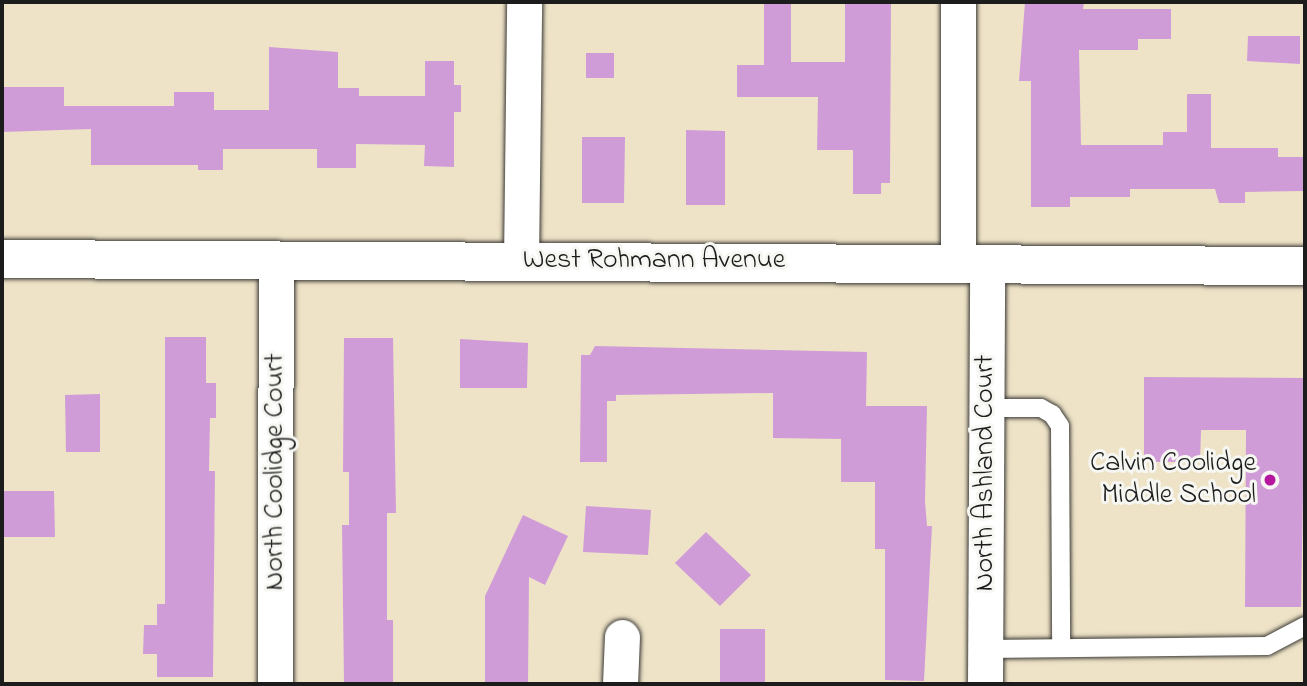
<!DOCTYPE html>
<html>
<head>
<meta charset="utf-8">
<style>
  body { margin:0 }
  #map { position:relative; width:1307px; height:686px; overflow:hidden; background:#eee3c7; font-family:"Indie Flower",sans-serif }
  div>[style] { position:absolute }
  .building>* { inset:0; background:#d09cd8 }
  .roads { filter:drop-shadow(0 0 2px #3c3a36) drop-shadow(0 0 2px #3c3a36) }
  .lane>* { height:18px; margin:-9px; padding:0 9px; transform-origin:9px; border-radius:9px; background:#fff }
  .street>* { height:35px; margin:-17.5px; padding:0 17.5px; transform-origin:17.5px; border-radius:17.5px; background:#fff }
  .secondary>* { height:38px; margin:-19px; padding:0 19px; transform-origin:19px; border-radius:19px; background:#fff }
  .dots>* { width:19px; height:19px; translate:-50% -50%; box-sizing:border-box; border:4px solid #f6f6f2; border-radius:50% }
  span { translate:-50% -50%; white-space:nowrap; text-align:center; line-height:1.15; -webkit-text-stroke:6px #f6f6f2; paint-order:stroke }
  .street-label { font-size:28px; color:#1c1c1c }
  .poi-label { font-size:28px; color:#1c1c1c }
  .right { translate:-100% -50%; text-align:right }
  .frame { position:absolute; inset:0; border:4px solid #1c1c1c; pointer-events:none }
</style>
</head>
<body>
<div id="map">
  <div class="building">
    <div style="clip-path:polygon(764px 2px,791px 2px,791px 62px,845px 62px,845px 2px,891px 2px,890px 183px,881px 183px,881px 194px,853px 194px,853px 150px,817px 150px,818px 97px,737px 97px,737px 65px,764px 65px)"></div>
    <div style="clip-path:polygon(1025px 2px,1084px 2px,1083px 9px,1171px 9px,1171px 39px,1138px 39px,1138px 50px,1079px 50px,1081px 145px,1163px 145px,1163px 132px,1187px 132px,1187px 94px,1211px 94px,1211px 148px,1278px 148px,1278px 157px,1305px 157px,1305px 191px,1245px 192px,1245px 203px,1219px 203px,1215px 189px,1130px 189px,1130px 197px,1070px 197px,1070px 207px,1031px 207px,1031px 81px,1019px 81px)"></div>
    <div style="clip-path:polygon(1248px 36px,1300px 36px,1300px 64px,1247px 61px)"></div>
    <div style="clip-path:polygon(269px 47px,338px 52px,338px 88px,359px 88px,359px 96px,425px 96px,425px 61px,454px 61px,454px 85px,461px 85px,461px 112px,454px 112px,454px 167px,424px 166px,425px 145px,356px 144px,356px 168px,317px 168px,317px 149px,223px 149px,223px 170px,198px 170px,198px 165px,91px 165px,91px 129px,2px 132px,2px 87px,64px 87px,64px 106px,174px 106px,174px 92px,214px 92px,214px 110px,269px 110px)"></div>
    <div style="clip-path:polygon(586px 53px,614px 53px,614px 78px,586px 78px)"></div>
    <div style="clip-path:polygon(686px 130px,725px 131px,725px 205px,686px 205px)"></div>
    <div style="clip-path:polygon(582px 137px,625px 137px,624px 203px,582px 203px)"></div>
    <div style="clip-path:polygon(165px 337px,206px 337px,206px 383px,216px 383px,216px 418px,210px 418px,209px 471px,215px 471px,213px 677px,157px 677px,157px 654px,143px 654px,144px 625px,157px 625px,157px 604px,165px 604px)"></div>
    <div style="clip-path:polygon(344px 338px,393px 338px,396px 513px,387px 513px,387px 620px,393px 620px,393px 684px,344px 684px,342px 525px,349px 525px,349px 472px,343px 472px)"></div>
    <div style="clip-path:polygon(460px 339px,528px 343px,527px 388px,460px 388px)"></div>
    <div style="clip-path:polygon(595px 346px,867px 352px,866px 406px,927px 406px,925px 501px,927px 526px,932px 526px,924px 681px,885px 680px,885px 549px,875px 549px,875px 482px,841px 482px,841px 439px,773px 438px,773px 393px,616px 395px,616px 401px,607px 401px,607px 462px,580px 462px,581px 355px,590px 355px)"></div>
    <div style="clip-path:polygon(1144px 377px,1305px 378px,1301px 607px,1245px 607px,1246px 430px,1201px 430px,1200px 462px,1144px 462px)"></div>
    <div style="clip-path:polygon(100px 394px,100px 452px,66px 452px,65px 395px)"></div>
    <div style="clip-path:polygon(2px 491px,54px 491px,55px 537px,2px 537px)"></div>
    <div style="clip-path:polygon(586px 506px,651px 510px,648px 555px,583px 552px)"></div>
    <div style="clip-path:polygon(523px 515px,568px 536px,545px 585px,529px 577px,528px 684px,485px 684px,485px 596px)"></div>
    <div style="clip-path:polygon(706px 532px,751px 575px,720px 606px,675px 563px)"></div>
    <div style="clip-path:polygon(720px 629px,765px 629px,765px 684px,720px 684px)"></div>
  </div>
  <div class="roads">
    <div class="lane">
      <div style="left:987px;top:408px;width:54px"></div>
      <div style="left:1041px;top:408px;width:13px;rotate:29deg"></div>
      <div style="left:1052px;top:414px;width:14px;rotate:56deg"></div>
      <div style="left:1060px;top:426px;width:221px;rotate:89.7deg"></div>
      <div style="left:985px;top:649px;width:282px;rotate:-0.6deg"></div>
      <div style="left:1267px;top:646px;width:43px;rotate:-27.8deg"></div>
    </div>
    <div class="street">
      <div style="left:958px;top:2px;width:261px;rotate:90deg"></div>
      <div style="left:521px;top:261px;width:259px;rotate:-89.3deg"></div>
      <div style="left:275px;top:684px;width:423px;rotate:-89.9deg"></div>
      <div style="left:620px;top:684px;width:47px;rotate:-87.6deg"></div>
      <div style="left:985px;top:684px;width:421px;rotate:-89.7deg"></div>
    </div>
    <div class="secondary">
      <div style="left:2px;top:259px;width:1303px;rotate:0.31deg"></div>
    </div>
  </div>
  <div class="dots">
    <div style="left:1270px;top:480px;background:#b5179e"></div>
  </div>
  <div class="street-label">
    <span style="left:654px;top:261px">West Rohmann Avenue</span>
    <span style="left:276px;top:472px;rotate:-90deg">North Coolidge Court</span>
    <span style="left:986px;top:473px;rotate:-90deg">North Ashland Court</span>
  </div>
  <div class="poi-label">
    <span class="right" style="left:1256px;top:480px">Calvin Coolidge<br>Middle School</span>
  </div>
  <div class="frame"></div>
</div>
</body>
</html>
